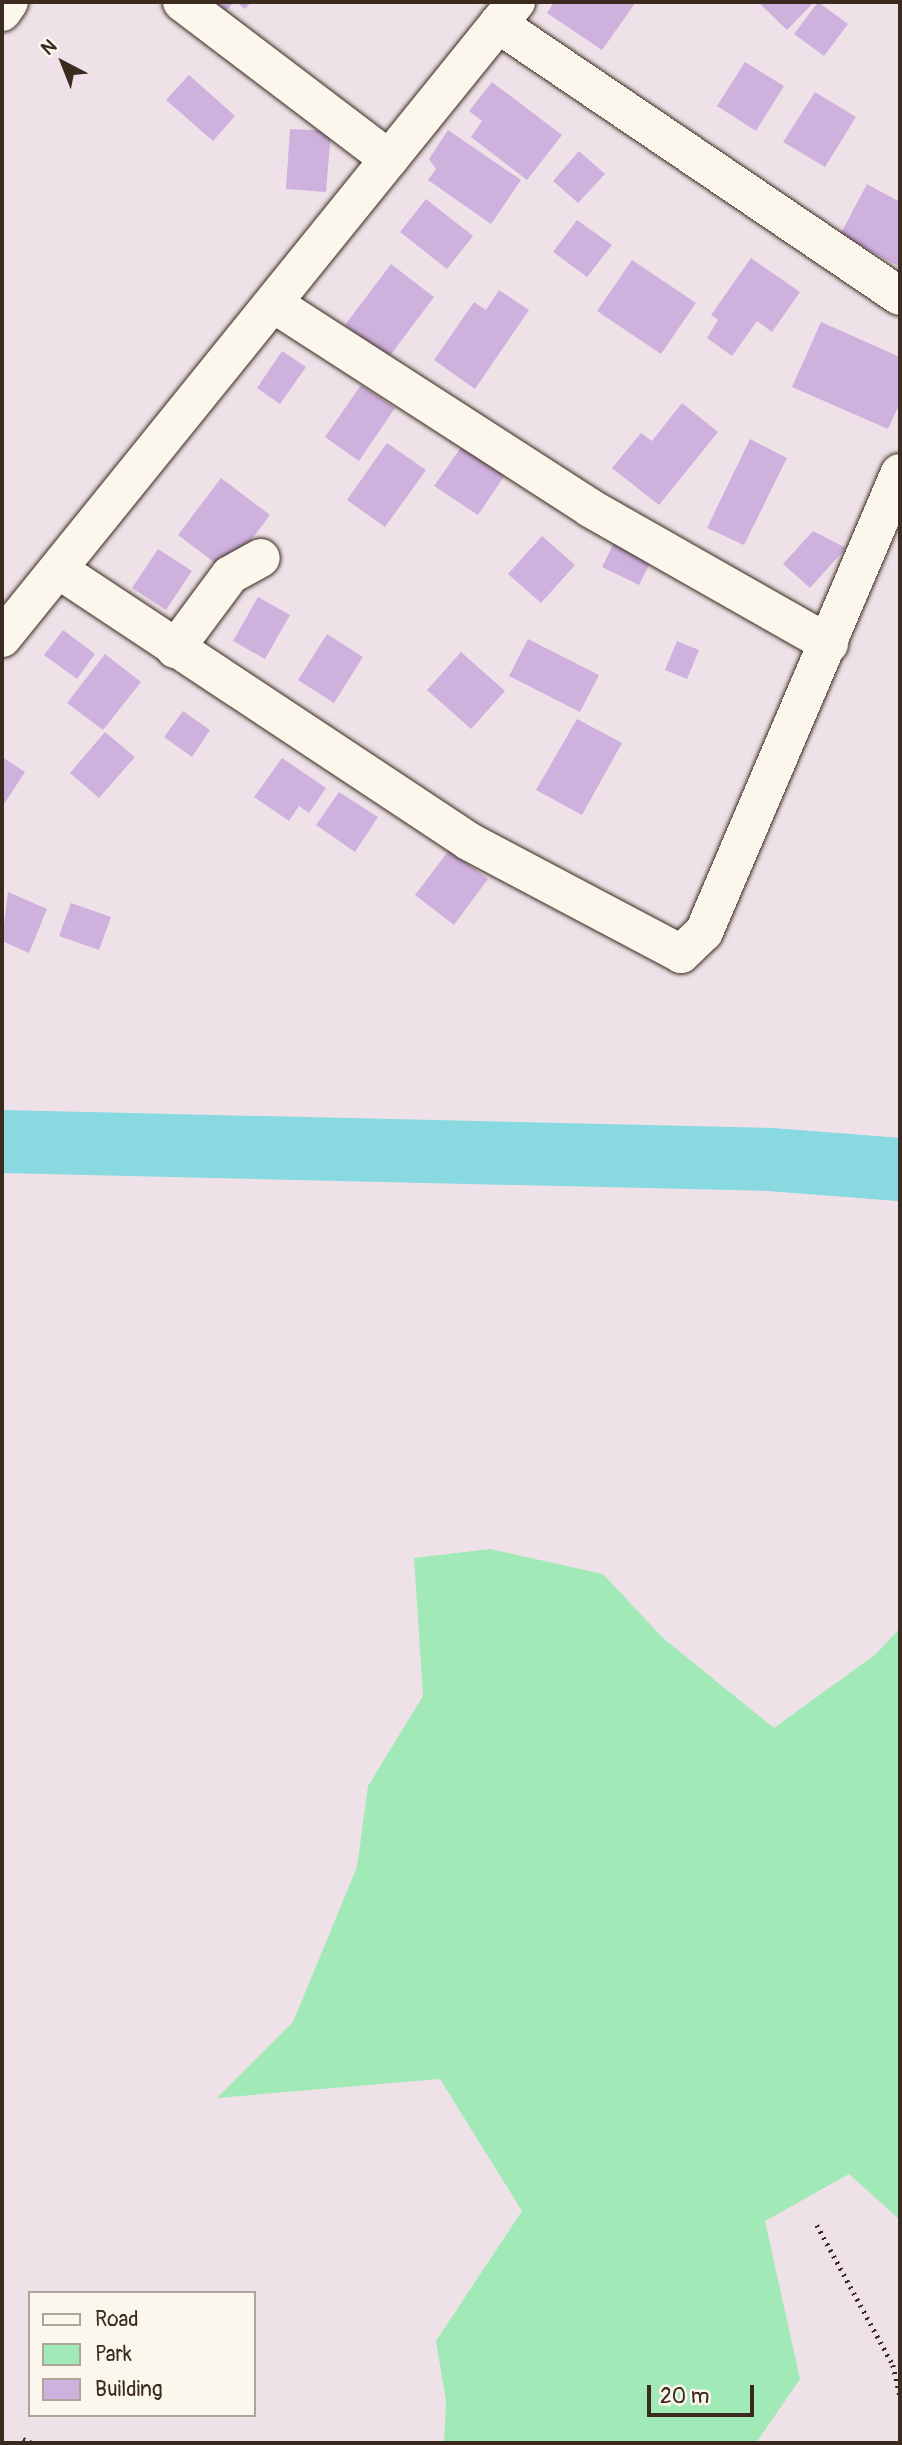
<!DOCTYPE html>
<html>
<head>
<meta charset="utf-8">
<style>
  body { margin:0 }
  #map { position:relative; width:902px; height:2445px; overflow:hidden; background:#eee2e8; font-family:Pangolin,sans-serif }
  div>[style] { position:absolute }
  .green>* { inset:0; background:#a1e9b6 }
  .river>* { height:63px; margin:-31.5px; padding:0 31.5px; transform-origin:31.5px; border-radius:31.5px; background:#88d9e0 }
  .building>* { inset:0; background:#cfb1de }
  .path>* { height:4.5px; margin-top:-2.25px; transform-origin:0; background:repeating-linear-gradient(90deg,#3b2a1e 0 2px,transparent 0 7px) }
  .roads { filter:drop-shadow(0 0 2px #3b2a1e) drop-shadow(0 0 2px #3b2a1e) }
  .minor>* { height:38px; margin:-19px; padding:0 19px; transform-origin:19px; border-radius:19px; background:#fbf7ec }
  span { translate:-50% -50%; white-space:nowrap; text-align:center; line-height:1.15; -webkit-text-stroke:6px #fbf7ec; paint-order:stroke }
  .frame { position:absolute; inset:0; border:4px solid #3b2a1e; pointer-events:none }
  .legend { position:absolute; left:28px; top:2291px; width:228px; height:126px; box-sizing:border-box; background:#fbf7ec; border:2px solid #aea59a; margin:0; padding:9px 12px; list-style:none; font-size:21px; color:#3b2a1e }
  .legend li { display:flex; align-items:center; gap:14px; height:35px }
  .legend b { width:35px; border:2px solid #aea59a }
  .north { position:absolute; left:28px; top:28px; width:70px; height:70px; -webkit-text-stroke:5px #fbf7ec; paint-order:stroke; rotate:318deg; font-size:19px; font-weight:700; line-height:28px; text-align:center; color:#3b2a1e }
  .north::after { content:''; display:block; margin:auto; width:24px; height:32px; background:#3b2a1e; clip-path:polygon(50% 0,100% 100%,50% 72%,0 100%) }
  .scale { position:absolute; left:647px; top:2385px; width:107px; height:32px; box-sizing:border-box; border:4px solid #3b2a1e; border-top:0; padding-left:9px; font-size:21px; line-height:24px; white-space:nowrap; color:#3b2a1e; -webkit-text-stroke:5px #fbf7ec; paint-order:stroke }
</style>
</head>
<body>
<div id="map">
  <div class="green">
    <div style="clip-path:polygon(490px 1549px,603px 1574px,663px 1638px,774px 1728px,876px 1654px,900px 1628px,900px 2220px,849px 2174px,765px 2221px,800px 2379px,756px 2443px,444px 2443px,446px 2401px,436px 2341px,522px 2211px,440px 2079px,217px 2098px,293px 2022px,357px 1867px,368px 1786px,423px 1696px,414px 1558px)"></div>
  </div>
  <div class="river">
    <div style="left:2px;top:1141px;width:768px;rotate:1.34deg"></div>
    <div style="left:770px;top:1159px;width:130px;rotate:4.4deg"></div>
  </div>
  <div class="building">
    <div style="clip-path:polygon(196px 2px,234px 2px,218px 20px)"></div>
    <div style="clip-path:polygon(236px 2px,251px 2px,245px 9px)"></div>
    <div style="clip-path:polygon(554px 2px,636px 2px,602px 50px,547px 13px)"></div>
    <div style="clip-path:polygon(758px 2px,814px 2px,787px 30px)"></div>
    <div style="clip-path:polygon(818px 2px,848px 24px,824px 56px,794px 34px)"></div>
    <div style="clip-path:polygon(745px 62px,784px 86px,756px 131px,717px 106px)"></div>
    <div style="clip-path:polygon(189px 75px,235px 116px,213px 141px,166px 100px)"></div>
    <div style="clip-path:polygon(492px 82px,562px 135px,527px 180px,471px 137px,482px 121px,469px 111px)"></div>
    <div style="clip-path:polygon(815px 92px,856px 117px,825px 167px,783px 142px)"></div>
    <div style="clip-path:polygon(290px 129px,331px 131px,326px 192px,286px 189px)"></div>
    <div style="clip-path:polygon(448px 130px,521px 180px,491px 224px,428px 180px,436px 169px,429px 159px)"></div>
    <div style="clip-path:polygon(579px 151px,605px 174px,578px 203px,553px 181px)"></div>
    <div style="clip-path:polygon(867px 184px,900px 202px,900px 267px,840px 235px)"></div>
    <div style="clip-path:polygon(426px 199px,473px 236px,447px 269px,400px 232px)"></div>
    <div style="clip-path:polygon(577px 220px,612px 245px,587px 277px,553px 252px)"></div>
    <div style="clip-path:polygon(751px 258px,800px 292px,772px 332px,757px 321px,732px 356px,707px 338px,718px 320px,711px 315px)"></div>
    <div style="clip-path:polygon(632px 260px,696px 303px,661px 354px,597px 311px)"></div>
    <div style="clip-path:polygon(391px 264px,434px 297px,389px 357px,345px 325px)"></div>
    <div style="clip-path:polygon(499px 290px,529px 310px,475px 389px,434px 360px,474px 302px,486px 310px)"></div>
    <div style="clip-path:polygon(821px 322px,900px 357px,900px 403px,888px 429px,792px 387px)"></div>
    <div style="clip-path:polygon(282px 351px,306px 367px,280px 404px,257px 388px)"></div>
    <div style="clip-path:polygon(361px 385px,395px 408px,359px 461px,325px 437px)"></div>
    <div style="clip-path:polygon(682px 403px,718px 432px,659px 505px,612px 468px,641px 433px,652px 441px)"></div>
    <div style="clip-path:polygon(750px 439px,787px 458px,744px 545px,707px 528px)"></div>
    <div style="clip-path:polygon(387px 443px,426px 470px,385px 527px,347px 500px)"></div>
    <div style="clip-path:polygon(462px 446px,505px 475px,478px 515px,434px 486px)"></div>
    <div style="clip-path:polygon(221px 478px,270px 515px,227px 572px,178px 535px)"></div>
    <div style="clip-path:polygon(813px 531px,846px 548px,810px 588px,783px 564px)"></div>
    <div style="clip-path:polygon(542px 536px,575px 565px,541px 603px,508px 574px)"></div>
    <div style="clip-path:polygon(616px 539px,653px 557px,639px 585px,602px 567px)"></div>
    <div style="clip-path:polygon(158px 549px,192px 571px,166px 610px,132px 588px)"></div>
    <div style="clip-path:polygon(258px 597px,290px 615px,265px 659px,233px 641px)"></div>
    <div style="clip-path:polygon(63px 630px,95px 654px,77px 679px,44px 655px)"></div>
    <div style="clip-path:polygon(327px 634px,363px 657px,334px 703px,298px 680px)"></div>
    <div style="clip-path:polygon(528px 639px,599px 675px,580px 712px,509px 676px)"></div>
    <div style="clip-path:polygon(677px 641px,699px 650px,687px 679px,665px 670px)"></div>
    <div style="clip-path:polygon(461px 652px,505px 691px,471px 729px,427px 690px)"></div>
    <div style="clip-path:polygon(105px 654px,141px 682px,103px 730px,67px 703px)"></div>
    <div style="clip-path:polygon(183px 711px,210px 730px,192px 757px,164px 737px)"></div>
    <div style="clip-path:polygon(577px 719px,622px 743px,582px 815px,536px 790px)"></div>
    <div style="clip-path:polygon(105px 732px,135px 757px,99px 798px,70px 773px)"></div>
    <div style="clip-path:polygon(2px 757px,25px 772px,2px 807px)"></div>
    <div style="clip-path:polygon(282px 758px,326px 788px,309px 813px,299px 806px,289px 821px,254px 797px)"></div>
    <div style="clip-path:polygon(339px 792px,378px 817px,355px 852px,316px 825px)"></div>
    <div style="clip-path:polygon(449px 850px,488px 879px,454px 925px,415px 895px)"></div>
    <div style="clip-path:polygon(8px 892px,47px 909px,29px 953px,2px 941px)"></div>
    <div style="clip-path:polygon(71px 903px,111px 917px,99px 950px,59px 936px)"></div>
  </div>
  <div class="path">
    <div style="left:817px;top:2225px;width:159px;rotate:61.5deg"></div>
    <div style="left:893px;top:2365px;width:31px;rotate:77deg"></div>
    <div style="left:23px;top:2439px;width:10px;rotate:24deg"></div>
  </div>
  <div class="roads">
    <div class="minor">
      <div style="left:182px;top:2px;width:260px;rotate:37.2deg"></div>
      <div style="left:2px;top:12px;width:12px;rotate:-55deg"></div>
      <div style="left:498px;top:24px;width:485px;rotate:34.1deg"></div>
      <div style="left:274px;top:304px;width:376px;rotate:32.8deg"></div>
      <div style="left:590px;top:508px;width:275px;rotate:29.6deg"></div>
      <div style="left:59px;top:570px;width:491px;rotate:33.5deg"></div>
      <div style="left:468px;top:841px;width:241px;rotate:27.9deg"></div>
      <div style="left:681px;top:954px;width:32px;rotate:-44deg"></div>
      <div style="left:704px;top:932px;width:499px;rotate:-66.9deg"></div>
      <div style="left:2px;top:638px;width:818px;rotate:-51.06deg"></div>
      <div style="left:175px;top:649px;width:92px;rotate:-53.4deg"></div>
      <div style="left:230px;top:575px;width:35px;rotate:-29deg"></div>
    </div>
  </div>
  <div class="frame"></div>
  <ul class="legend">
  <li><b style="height:9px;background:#fbf7ec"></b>Road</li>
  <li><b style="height:19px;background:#a1e9b6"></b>Park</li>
  <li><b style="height:19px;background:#cfb1de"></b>Building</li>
  </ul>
  <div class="north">N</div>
  <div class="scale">20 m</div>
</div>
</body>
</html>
